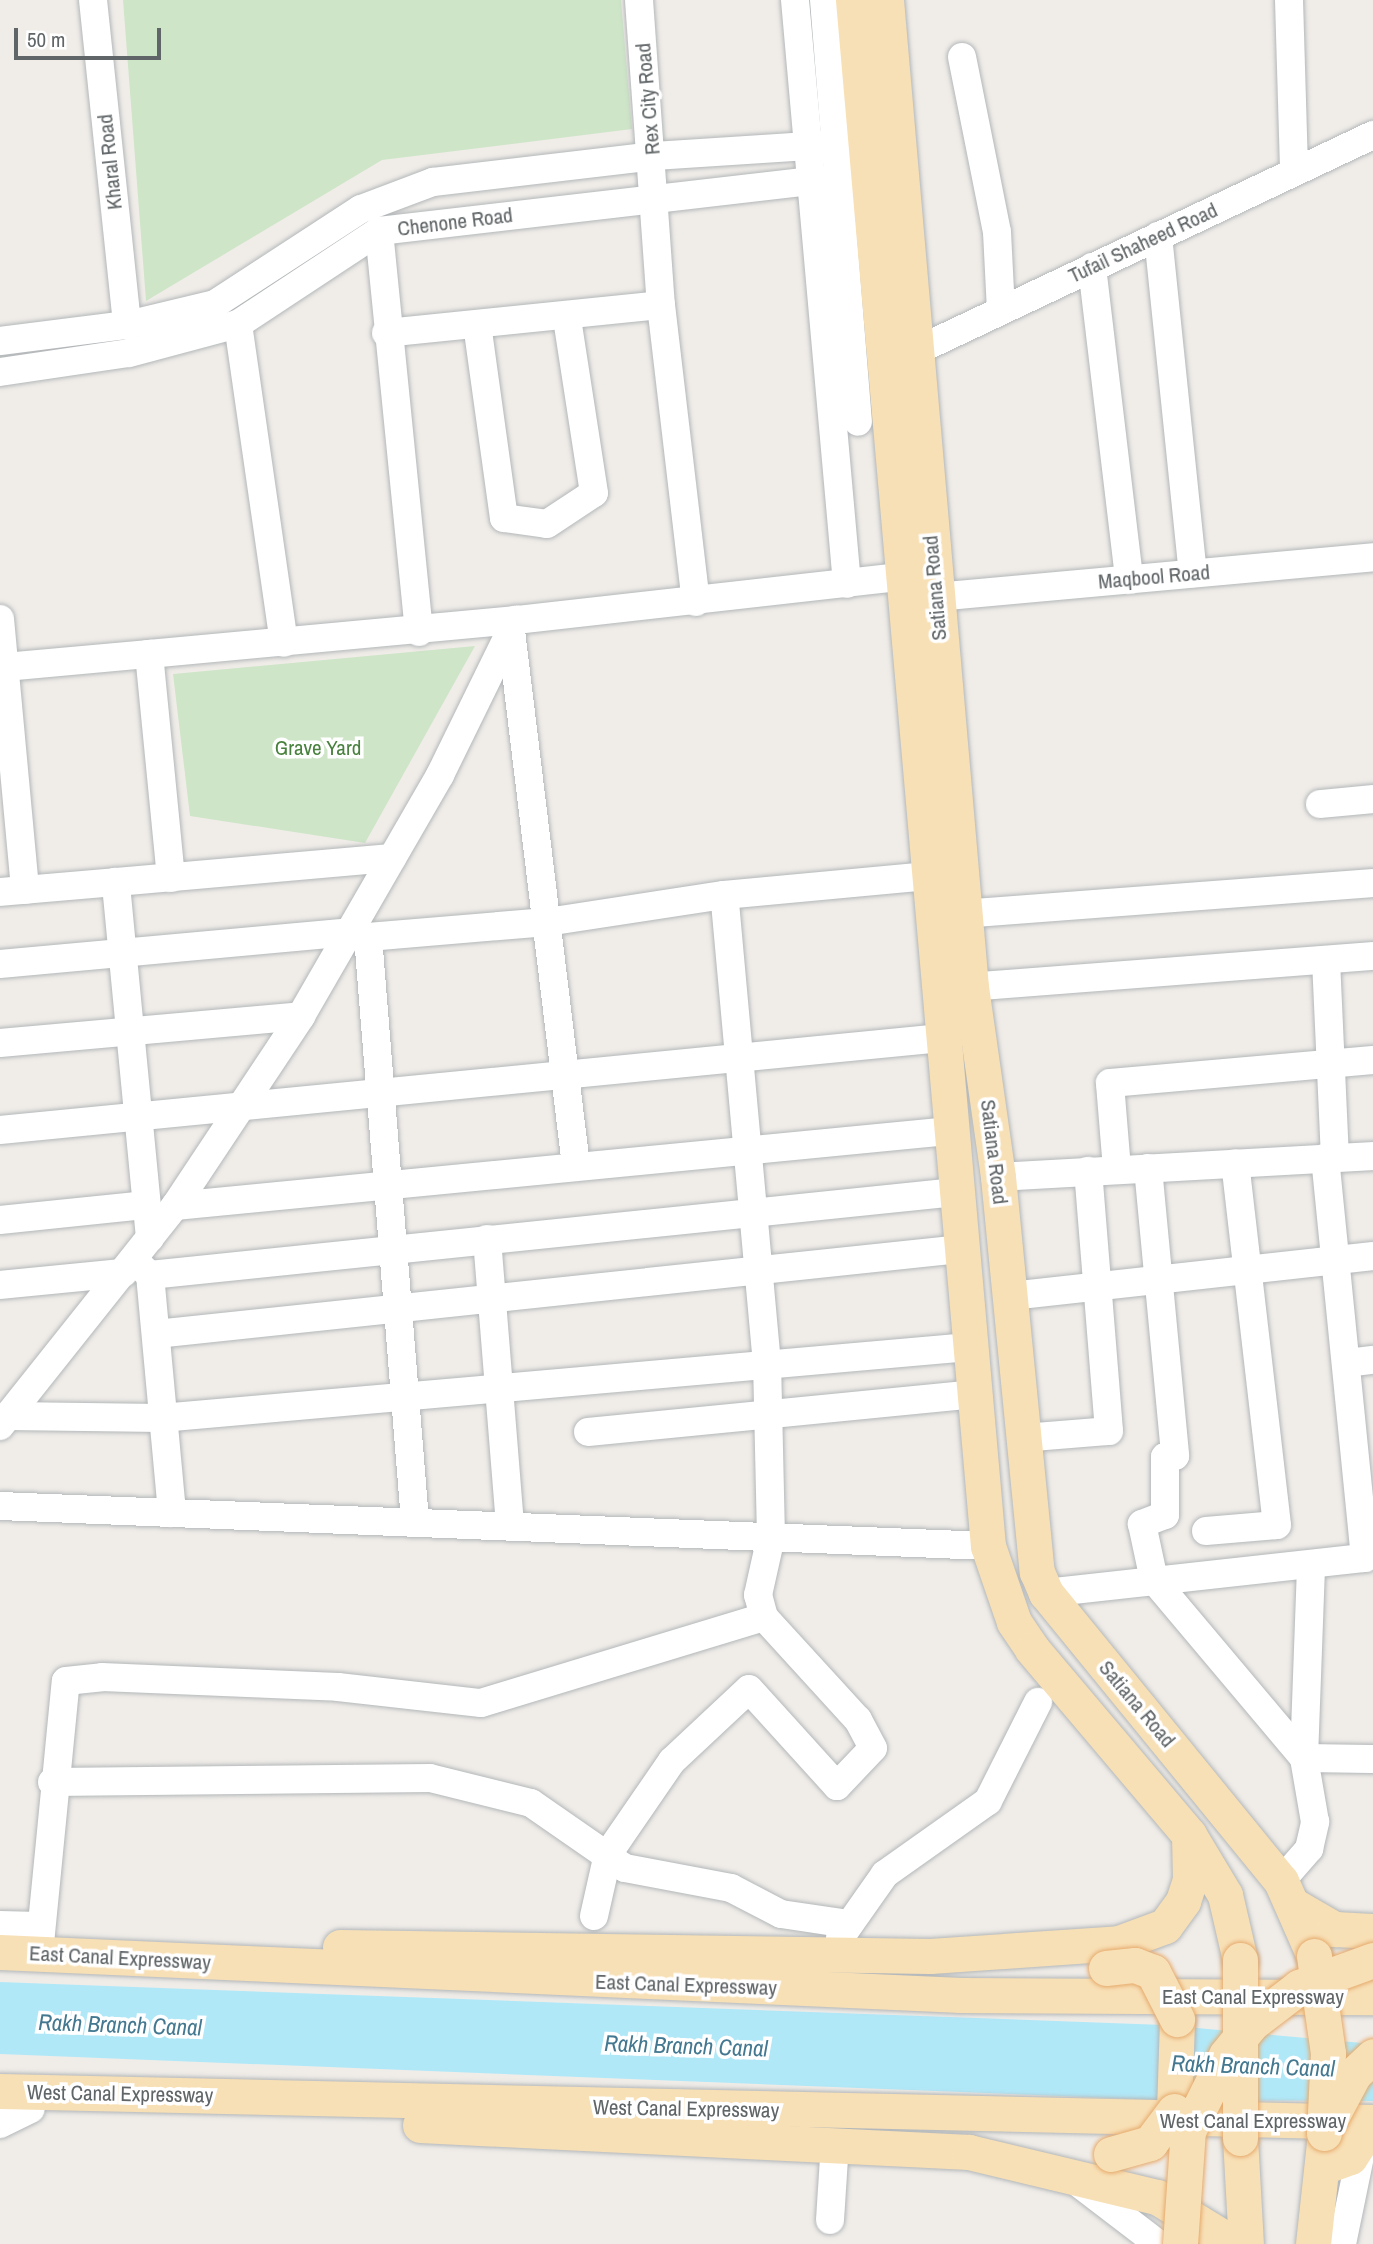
<!DOCTYPE html>
<html>
<head>
<meta charset="utf-8">
<style>
  body { margin:0 }
  #map { position:relative; width:1373px; height:2244px; overflow:hidden; background:#f0ede9; font-family:"Archivo Narrow",sans-serif }
  div>[style] { position:absolute }
  .green>* { inset:0; background:#cee5c8 }
  .water>* { inset:0; background:#b1e8f8 }
  .roads { filter:drop-shadow(0 0 2px #b3b7b9) drop-shadow(0 0 2px #b3b7b9) }
  .minor>* { height:28px; margin:-14px; padding:0 14px; transform-origin:14px; border-radius:14px; background:#fff }
  .major>* { height:35px; margin:-17.5px; padding:0 17.5px; transform-origin:17.5px; border-radius:17.5px; background:#f8e0b6 }
  .bridges { filter:drop-shadow(0 0 2px #e6aa6c) drop-shadow(0 0 2px #e6aa6c) }
  .major-bridge>* { height:35px; margin:-17.5px; padding:0 17.5px; transform-origin:17.5px; border-radius:17.5px; background:#f8e0b6 }
  span { translate:-50% -50%; white-space:nowrap; text-align:center; line-height:1.15; -webkit-text-stroke:7px #fff; paint-order:stroke }
  .street-label { font-size:21px; color:#606567 }
  .park-label { font-size:21px; color:#48813d }
  .water-label { font-size:23px; color:#437890; font-style:italic }
  .scale { position:absolute; left:14px; top:28px; width:147px; height:32px; box-sizing:border-box; border:4px solid #606567; border-top:0; padding-left:9px; font-size:21px; line-height:24px; white-space:nowrap; color:#606567; -webkit-text-stroke:5px #fff; paint-order:stroke }
</style>
</head>
<body>
<div id="map">
  <div class="green">
    <div style="clip-path:polygon(123px 0,621px 0,632px 129px,382px 160px,146px 301px)"></div>
    <div style="clip-path:polygon(475px 646px,365px 843px,190px 816px,173px 674px)"></div>
  </div>
  <div class="water">
    <div style="clip-path:polygon(0 1982px,1164px 2025px,1373px 2044px,1373px 2101px,1161px 2100px,0 2054px)"></div>
  </div>
  <div class="roads">
    <div class="minor">
      <div style="left:93px;top:0;width:327px;rotate:84deg"></div>
      <div style="left:639px;top:0;width:306px;rotate:85.9deg"></div>
      <div style="left:661px;top:305px;width:299px;rotate:83.3deg"></div>
      <div style="left:795px;top:0;width:586px;rotate:84.91deg"></div>
      <div style="left:824px;top:0;width:423px;rotate:85.4deg"></div>
      <div style="left:1289px;top:0;width:171px;rotate:88.3deg"></div>
      <div style="left:962px;top:57px;width:178px;rotate:78.7deg"></div>
      <div style="left:997px;top:232px;width:78px;rotate:87.1deg"></div>
      <div style="left:379px;top:231px;width:403px;rotate:84.3deg"></div>
      <div style="left:1158px;top:236px;width:339px;rotate:84.1deg"></div>
      <div style="left:1092px;top:267px;width:314px;rotate:83.2deg"></div>
      <div style="left:238px;top:324px;width:322px;rotate:81.8deg"></div>
      <div style="left:477px;top:324px;width:196px;rotate:82.1deg"></div>
      <div style="left:504px;top:518px;width:43px;rotate:7.9deg"></div>
      <div style="left:547px;top:524px;width:56px;rotate:-33.4deg"></div>
      <div style="left:594px;top:493px;width:176px;rotate:-98.8deg"></div>
      <div style="left:386px;top:333px;width:276px;rotate:-5.8deg"></div>
      <div style="left:0;top:341px;width:128px;rotate:-7.2deg"></div>
      <div style="left:127px;top:325px;width:90px;rotate:-13.4deg"></div>
      <div style="left:215px;top:304px;width:174px;rotate:-33.1deg"></div>
      <div style="left:361px;top:209px;width:77px;rotate:-20.6deg"></div>
      <div style="left:433px;top:182px;width:223px;rotate:-6.7deg"></div>
      <div style="left:654px;top:156px;width:232px;rotate:-3.7deg"></div>
      <div style="left:914px;top:352px;width:508px;rotate:-25.3deg"></div>
      <div style="left:0;top:372px;width:130px;rotate:-8.4deg"></div>
      <div style="left:129px;top:353px;width:113px;rotate:-14.9deg"></div>
      <div style="left:238px;top:324px;width:169px;rotate:-33.4deg"></div>
      <div style="left:379px;top:231px;width:436px;rotate:-6.6deg"></div>
      <div style="left:812px;top:181px;width:78px;rotate:-2.2deg"></div>
      <div style="left:936px;top:597px;width:439px;rotate:-5.2deg"></div>
      <div style="left:0;top:619px;width:272px;rotate:84.7deg"></div>
      <div style="left:511px;top:631px;width:539px;rotate:83.07deg"></div>
      <div style="left:5px;top:667px;width:145px;rotate:-5.2deg"></div>
      <div style="left:1320px;top:804px;width:53px;rotate:-5.4deg"></div>
      <div style="left:171px;top:878px;width:225px;rotate:-95.6deg"></div>
      <div style="left:149px;top:654px;width:369px;rotate:-5.3deg"></div>
      <div style="left:0;top:892px;width:116px;rotate:-4.9deg"></div>
      <div style="left:962px;top:914px;width:412px;rotate:-4.3deg"></div>
      <div style="left:368px;top:937px;width:586px;rotate:85.4deg"></div>
      <div style="left:1326px;top:960px;width:198px;rotate:87.4deg"></div>
      <div style="left:0;top:964px;width:354px;rotate:-5.2deg"></div>
      <div style="left:353px;top:932px;width:16px;rotate:18deg"></div>
      <div style="left:368px;top:937px;width:180px;rotate:-4.8deg"></div>
      <div style="left:547px;top:922px;width:179px;rotate:-8.7deg"></div>
      <div style="left:724px;top:895px;width:205px;rotate:-5.3deg"></div>
      <div style="left:969px;top:987px;width:405px;rotate:-4.4deg"></div>
      <div style="left:0;top:1043px;width:302px;rotate:-5.1deg"></div>
      <div style="left:0;top:1130px;width:946px;rotate:-5.58deg"></div>
      <div style="left:1148px;top:1168px;width:289px;rotate:84.6deg"></div>
      <div style="left:1175px;top:1456px;width:10px;rotate:174deg"></div>
      <div style="left:1165px;top:1457px;width:58px;rotate:90deg"></div>
      <div style="left:1165px;top:1515px;width:25px;rotate:159deg"></div>
      <div style="left:1142px;top:1524px;width:57px;rotate:77.9deg"></div>
      <div style="left:1154px;top:1580px;width:233px;rotate:49.9deg"></div>
      <div style="left:1304px;top:1758px;width:69px;rotate:0.8deg"></div>
      <div style="left:1117px;top:1169px;width:86px;rotate:-94.7deg"></div>
      <div style="left:1110px;top:1083px;width:264px;rotate:-5deg"></div>
      <div style="left:998px;top:1177px;width:376px;rotate:-3.2deg"></div>
      <div style="left:175px;top:1206px;width:779px;rotate:-5.53deg"></div>
      <div style="left:0;top:1220px;width:145px;rotate:-5.9deg"></div>
      <div style="left:150px;top:1238px;width:358px;rotate:-95.5deg"></div>
      <div style="left:116px;top:882px;width:277px;rotate:-5deg"></div>
      <div style="left:487px;top:1239px;width:287px;rotate:85.4deg"></div>
      <div style="left:138px;top:1264px;width:16px;rotate:43deg"></div>
      <div style="left:150px;top:1275px;width:239px;rotate:84.7deg"></div>
      <div style="left:150px;top:1275px;width:810px;rotate:-5.88deg"></div>
      <div style="left:0;top:1285px;width:124px;rotate:-5.6deg"></div>
      <div style="left:1011px;top:1296px;width:364px;rotate:-6.3deg"></div>
      <div style="left:156px;top:1334px;width:808px;rotate:-6.03deg"></div>
      <div style="left:1347px;top:1363px;width:26px;rotate:-7deg"></div>
      <div style="left:9px;top:1416px;width:152px;rotate:0.8deg"></div>
      <div style="left:161px;top:1418px;width:811px;rotate:-5.02deg"></div>
      <div style="left:0;top:1426px;width:281px;rotate:-51.5deg"></div>
      <div style="left:175px;top:1206px;width:228px;rotate:-56.4deg"></div>
      <div style="left:301px;top:1016px;width:278px;rotate:-60deg"></div>
      <div style="left:440px;top:775px;width:173px;rotate:-63.9deg"></div>
      <div style="left:516px;top:620px;width:388px;rotate:-6.4deg"></div>
      <div style="left:588px;top:1432px;width:387px;rotate:-5.6deg"></div>
      <div style="left:1022px;top:1438px;width:87px;rotate:-4.6deg"></div>
      <div style="left:1109px;top:1431px;width:261px;rotate:-94.6deg"></div>
      <div style="left:0;top:1506px;width:989px;rotate:2.32deg"></div>
      <div style="left:1206px;top:1531px;width:71px;rotate:-4.8deg"></div>
      <div style="left:1277px;top:1525px;width:364px;rotate:-96.6deg"></div>
      <div style="left:1046px;top:1593px;width:321px;rotate:-6.3deg"></div>
      <div style="left:1365px;top:1558px;width:402px;rotate:-95.7deg"></div>
      <div style="left:52px;top:1782px;width:378px;rotate:-0.6deg"></div>
      <div style="left:430px;top:1778px;width:104px;rotate:13.9deg"></div>
      <div style="left:531px;top:1803px;width:114px;rotate:34.7deg"></div>
      <div style="left:625px;top:1868px;width:108px;rotate:10.7deg"></div>
      <div style="left:731px;top:1888px;width:56px;rotate:27.5deg"></div>
      <div style="left:781px;top:1914px;width:69px;rotate:8.4deg"></div>
      <div style="left:1281px;top:1881px;width:43px;rotate:-48.8deg"></div>
      <div style="left:1309px;top:1849px;width:28px;rotate:-77deg"></div>
      <div style="left:1315px;top:1822px;width:65px;rotate:-99.8deg"></div>
      <div style="left:1304px;top:1758px;width:194px;rotate:-87.9deg"></div>
      <div style="left:594px;top:1916px;width:64px;rotate:-77.3deg"></div>
      <div style="left:608px;top:1854px;width:113px;rotate:-55.5deg"></div>
      <div style="left:672px;top:1761px;width:105px;rotate:-43.1deg"></div>
      <div style="left:749px;top:1689px;width:131px;rotate:47.8deg"></div>
      <div style="left:837px;top:1786px;width:52px;rotate:-46.5deg"></div>
      <div style="left:873px;top:1748px;width:32px;rotate:-118deg"></div>
      <div style="left:858px;top:1720px;width:139px;rotate:-132.4deg"></div>
      <div style="left:0;top:1925px;width:40px;rotate:1.4deg"></div>
      <div style="left:840px;top:1938px;width:78px;rotate:-54.9deg"></div>
      <div style="left:885px;top:1874px;width:126px;rotate:-35.3deg"></div>
      <div style="left:988px;top:1801px;width:111px;rotate:-63.2deg"></div>
      <div style="left:39px;top:1954px;width:274px;rotate:-84.4deg"></div>
      <div style="left:66px;top:1681px;width:36px;rotate:-6deg"></div>
      <div style="left:102px;top:1677px;width:236px;rotate:2.4deg"></div>
      <div style="left:338px;top:1687px;width:144px;rotate:6.4deg"></div>
      <div style="left:481px;top:1703px;width:296px;rotate:-16.9deg"></div>
      <div style="left:764px;top:1617px;width:23px;rotate:-105deg"></div>
      <div style="left:758px;top:1595px;width:59px;rotate:-77.4deg"></div>
      <div style="left:771px;top:1537px;width:173px;rotate:-91.3deg"></div>
      <div style="left:767px;top:1364px;width:471px;rotate:-95.2deg"></div>
      <div style="left:0;top:2124px;width:34px;rotate:-26deg"></div>
      <div style="left:1077px;top:2182px;width:102px;rotate:37.4deg"></div>
      <div style="left:830px;top:2220px;width:77px;rotate:-86.3deg"></div>
      <div style="left:1342px;top:2244px;width:104px;rotate:-78.4deg"></div>
    </div>
    <div class="major">
      <div style="left:853px;top:0;width:1552px;rotate:85.01deg"></div>
      <div style="left:988px;top:1546px;width:80px;rotate:71.1deg"></div>
      <div style="left:1014px;top:1622px;width:32px;rotate:56deg"></div>
      <div style="left:1032px;top:1649px;width:243px;rotate:49.8deg"></div>
      <div style="left:1189px;top:1835px;width:70px;rotate:59deg"></div>
      <div style="left:1225px;top:1895px;width:67px;rotate:77deg"></div>
      <div style="left:886px;top:0;width:991px;rotate:85.08deg"></div>
      <div style="left:971px;top:987px;width:192px;rotate:81.9deg"></div>
      <div style="left:998px;top:1177px;width:397px;rotate:84.4deg"></div>
      <div style="left:1037px;top:1572px;width:23px;rotate:67deg"></div>
      <div style="left:1046px;top:1593px;width:372px;rotate:50.8deg"></div>
      <div style="left:1281px;top:1881px;width:82px;rotate:66.3deg"></div>
      <div style="left:1293px;top:1905px;width:48px;rotate:30.3deg"></div>
      <div style="left:1334px;top:1929px;width:39px;rotate:3deg"></div>
      <div style="left:340px;top:1947px;width:590px;rotate:0.87deg"></div>
      <div style="left:930px;top:1956px;width:189px;rotate:-3.9deg"></div>
      <div style="left:1119px;top:1943px;width:49px;rotate:-20.3deg"></div>
      <div style="left:1165px;top:1926px;width:31px;rotate:-54deg"></div>
      <div style="left:1183px;top:1901px;width:23px;rotate:-72deg"></div>
      <div style="left:1190px;top:1879px;width:44px;rotate:-91.3deg"></div>
      <div style="left:0;top:1952px;width:962px;rotate:2.56deg"></div>
      <div style="left:961px;top:1995px;width:412px;rotate:0.3deg"></div>
      <div style="left:0;top:2091px;width:1373px;rotate:1.29deg"></div>
      <div style="left:1373px;top:2122px;width:42px;rotate:123.3deg"></div>
      <div style="left:1350px;top:2157px;width:30px;rotate:160deg"></div>
      <div style="left:1174px;top:2111px;width:92px;rotate:-88.1deg"></div>
      <div style="left:420px;top:2125px;width:550px;rotate:2.82deg"></div>
      <div style="left:969px;top:2152px;width:193px;rotate:13.5deg"></div>
      <div style="left:1157px;top:2197px;width:90px;rotate:31.4deg"></div>
      <div style="left:1240px;top:2138px;width:106px;rotate:86.8deg"></div>
      <div style="left:1313px;top:2244px;width:102px;rotate:-83.8deg"></div>
    </div>
  </div>
  <div class="bridges">
    <div class="major-bridge">
      <div style="left:1314px;top:1956px;width:98px;rotate:81.8deg"></div>
      <div style="left:1328px;top:2053px;width:80px;rotate:92.9deg"></div>
      <div style="left:1106px;top:1968px;width:29px;rotate:-6deg"></div>
      <div style="left:1135px;top:1965px;width:19px;rotate:21deg"></div>
      <div style="left:1153px;top:1972px;width:53px;rotate:62.9deg"></div>
      <div style="left:1329px;top:2121px;width:53px;rotate:-62deg"></div>
      <div style="left:1354px;top:2074px;width:26px;rotate:-43deg"></div>
      <div style="left:1240px;top:2138px;width:178px;rotate:-90deg"></div>
      <div style="left:1111px;top:2154px;width:41px;rotate:-15.8deg"></div>
      <div style="left:1150px;top:2143px;width:40px;rotate:-53deg"></div>
      <div style="left:1180px;top:2244px;width:113px;rotate:-86deg"></div>
      <div style="left:1188px;top:2131px;width:85px;rotate:-63.4deg"></div>
      <div style="left:1226px;top:2055px;width:40px;rotate:-51deg"></div>
      <div style="left:1251px;top:2024px;width:61px;rotate:-37.6deg"></div>
      <div style="left:1299px;top:1987px;width:79px;rotate:-20deg"></div>
    </div>
  </div>
  <div class="street-label">
    <span style="left:648px;top:99px;rotate:-95deg">Rex City Road</span>
    <span style="left:110px;top:162px;rotate:-96deg">Kharal Road</span>
    <span style="left:455px;top:222px;rotate:-7deg">Chenone Road</span>
    <span style="left:1143px;top:243px;rotate:-25deg">Tufail Shaheed Road</span>
    <span style="left:1154px;top:577px;rotate:-5deg">Maqbool Road</span>
    <span style="left:935px;top:588px;rotate:-95deg">Satiana Road</span>
    <span style="left:994px;top:1152px;rotate:83deg">Satiana Road</span>
    <span style="left:1137px;top:1704px;rotate:50deg">Satiana Road</span>
    <span style="left:120px;top:1958px;rotate:3deg">East Canal Expressway</span>
    <span style="left:686px;top:1985px;rotate:2deg">East Canal Expressway</span>
    <span style="left:1253px;top:1997px">East Canal Expressway</span>
    <span style="left:120px;top:2094px;rotate:1deg">West Canal Expressway</span>
    <span style="left:686px;top:2109px;rotate:1deg">West Canal Expressway</span>
    <span style="left:1253px;top:2121px">West Canal Expressway</span>
  </div>
  <div class="park-label">
    <span style="left:318px;top:748px">Grave Yard</span>
  </div>
  <div class="water-label">
    <span style="left:120px;top:2025px;rotate:2deg">Rakh Branch Canal</span>
    <span style="left:686px;top:2046px;rotate:2deg">Rakh Branch Canal</span>
    <span style="left:1253px;top:2066px;rotate:2deg">Rakh Branch Canal</span>
  </div>
  <div class="scale">50 m</div>
</div>
</body>
</html>
